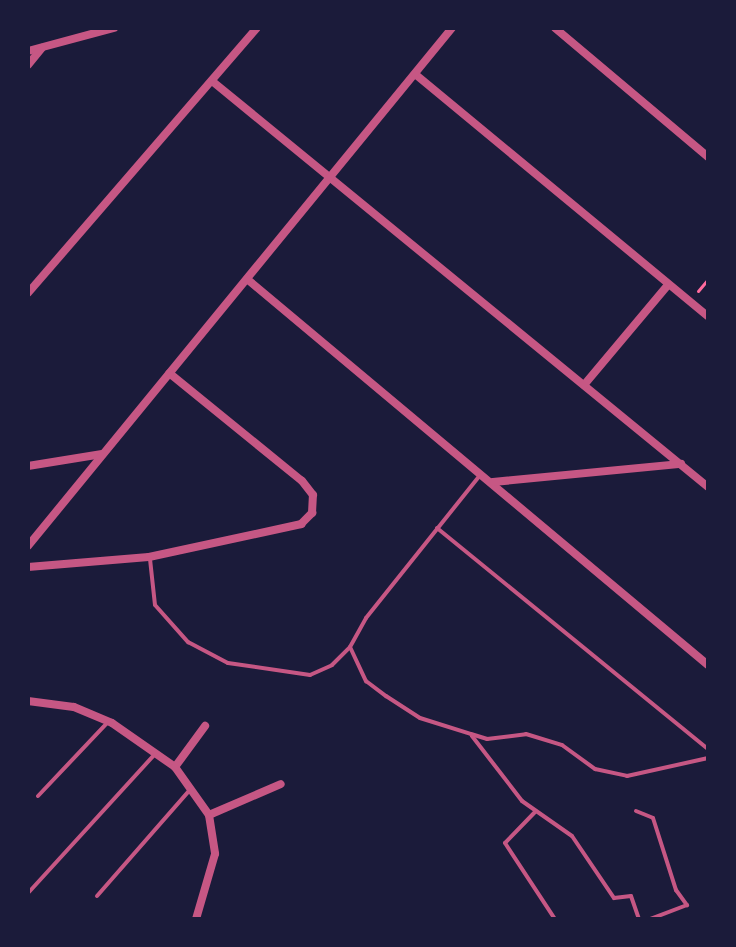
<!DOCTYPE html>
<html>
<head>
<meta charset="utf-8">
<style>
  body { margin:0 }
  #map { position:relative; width:736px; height:947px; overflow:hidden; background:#1b1b3a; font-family:Helvetica,sans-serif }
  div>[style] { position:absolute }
  .path>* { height:3px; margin:-1.5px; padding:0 1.5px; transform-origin:1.5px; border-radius:1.5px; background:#ff6b9d }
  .service>* { height:4px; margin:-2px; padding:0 2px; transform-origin:2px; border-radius:2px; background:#c65784 }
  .minor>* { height:8px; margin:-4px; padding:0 4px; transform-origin:4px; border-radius:4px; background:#c65784 }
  span { translate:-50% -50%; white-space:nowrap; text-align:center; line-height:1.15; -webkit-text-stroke:6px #1b1b3a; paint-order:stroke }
  .frame { position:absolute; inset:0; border:30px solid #1b1b3a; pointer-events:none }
</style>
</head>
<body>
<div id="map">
  <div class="path">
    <div style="left:698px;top:291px;width:16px;rotate:-50deg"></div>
  </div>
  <div class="service">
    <div style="left:437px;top:528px;width:350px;rotate:39.2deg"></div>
    <div style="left:150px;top:559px;width:46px;rotate:83.8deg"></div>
    <div style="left:155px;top:605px;width:50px;rotate:48.3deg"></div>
    <div style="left:188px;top:642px;width:45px;rotate:27.7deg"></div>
    <div style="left:228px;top:663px;width:83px;rotate:8.3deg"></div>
    <div style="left:310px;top:675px;width:24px;rotate:-24deg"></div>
    <div style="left:332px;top:665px;width:25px;rotate:-45deg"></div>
    <div style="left:350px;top:647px;width:33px;rotate:-61deg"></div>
    <div style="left:366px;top:618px;width:184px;rotate:-51.4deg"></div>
    <div style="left:350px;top:647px;width:38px;rotate:65deg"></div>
    <div style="left:366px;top:681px;width:25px;rotate:37deg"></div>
    <div style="left:386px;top:696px;width:40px;rotate:32.9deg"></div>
    <div style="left:420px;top:718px;width:53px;rotate:17.4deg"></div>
    <div style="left:471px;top:734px;width:17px;rotate:17deg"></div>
    <div style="left:487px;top:739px;width:39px;rotate:-7deg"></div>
    <div style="left:526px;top:734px;width:38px;rotate:17deg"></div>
    <div style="left:562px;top:745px;width:41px;rotate:36deg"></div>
    <div style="left:595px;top:769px;width:33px;rotate:12deg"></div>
    <div style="left:627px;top:776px;width:83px;rotate:-12.5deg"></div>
    <div style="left:472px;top:736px;width:82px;rotate:52.4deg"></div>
    <div style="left:522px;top:801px;width:61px;rotate:35deg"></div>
    <div style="left:572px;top:836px;width:75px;rotate:55.9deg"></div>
    <div style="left:614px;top:898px;width:17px;rotate:-7deg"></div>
    <div style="left:631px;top:896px;width:24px;rotate:71deg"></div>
    <div style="left:38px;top:796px;width:100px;rotate:-46.6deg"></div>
    <div style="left:636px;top:811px;width:18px;rotate:22deg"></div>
    <div style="left:653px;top:818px;width:76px;rotate:72.3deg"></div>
    <div style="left:676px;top:890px;width:19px;rotate:54deg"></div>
    <div style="left:687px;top:905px;width:39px;rotate:159deg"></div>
    <div style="left:535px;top:812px;width:43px;rotate:134.1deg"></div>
    <div style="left:505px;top:843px;width:91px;rotate:56.7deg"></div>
    <div style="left:29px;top:892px;width:185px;rotate:-47.6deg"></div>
    <div style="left:97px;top:896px;width:140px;rotate:-48.8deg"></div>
  </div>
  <div class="minor">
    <div style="left:555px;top:28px;width:200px;rotate:40.1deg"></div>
    <div style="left:28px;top:51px;width:89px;rotate:-15deg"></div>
    <div style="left:28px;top:65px;width:22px;rotate:-51deg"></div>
    <div style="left:415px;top:74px;width:380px;rotate:39.6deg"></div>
    <div style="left:212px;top:81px;width:641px;rotate:39.3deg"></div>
    <div style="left:247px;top:279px;width:601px;rotate:39.94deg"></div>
    <div style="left:28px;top:293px;width:350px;rotate:-49.2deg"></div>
    <div style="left:584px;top:385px;width:131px;rotate:-50deg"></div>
    <div style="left:28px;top:466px;width:75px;rotate:-9.2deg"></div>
    <div style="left:493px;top:482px;width:189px;rotate:-5.5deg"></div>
    <div style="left:28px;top:546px;width:669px;rotate:-50.7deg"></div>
    <div style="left:28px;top:567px;width:121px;rotate:-4.7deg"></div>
    <div style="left:149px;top:557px;width:156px;rotate:-12.2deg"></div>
    <div style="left:301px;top:524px;width:16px;rotate:-45deg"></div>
    <div style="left:312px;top:513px;width:18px;rotate:-87deg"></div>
    <div style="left:313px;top:495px;width:18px;rotate:-128deg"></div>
    <div style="left:302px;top:481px;width:171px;rotate:-140.9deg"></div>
    <div style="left:28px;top:701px;width:46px;rotate:7.4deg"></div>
    <div style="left:74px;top:707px;width:41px;rotate:22.8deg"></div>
    <div style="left:112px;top:723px;width:77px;rotate:34.9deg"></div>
    <div style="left:175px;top:767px;width:59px;rotate:54.7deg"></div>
    <div style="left:209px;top:815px;width:39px;rotate:81deg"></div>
    <div style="left:215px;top:854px;width:68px;rotate:106.3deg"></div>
    <div style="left:175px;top:767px;width:51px;rotate:-53.8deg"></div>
    <div style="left:209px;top:815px;width:78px;rotate:-23.3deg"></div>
  </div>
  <div class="frame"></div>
</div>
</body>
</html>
